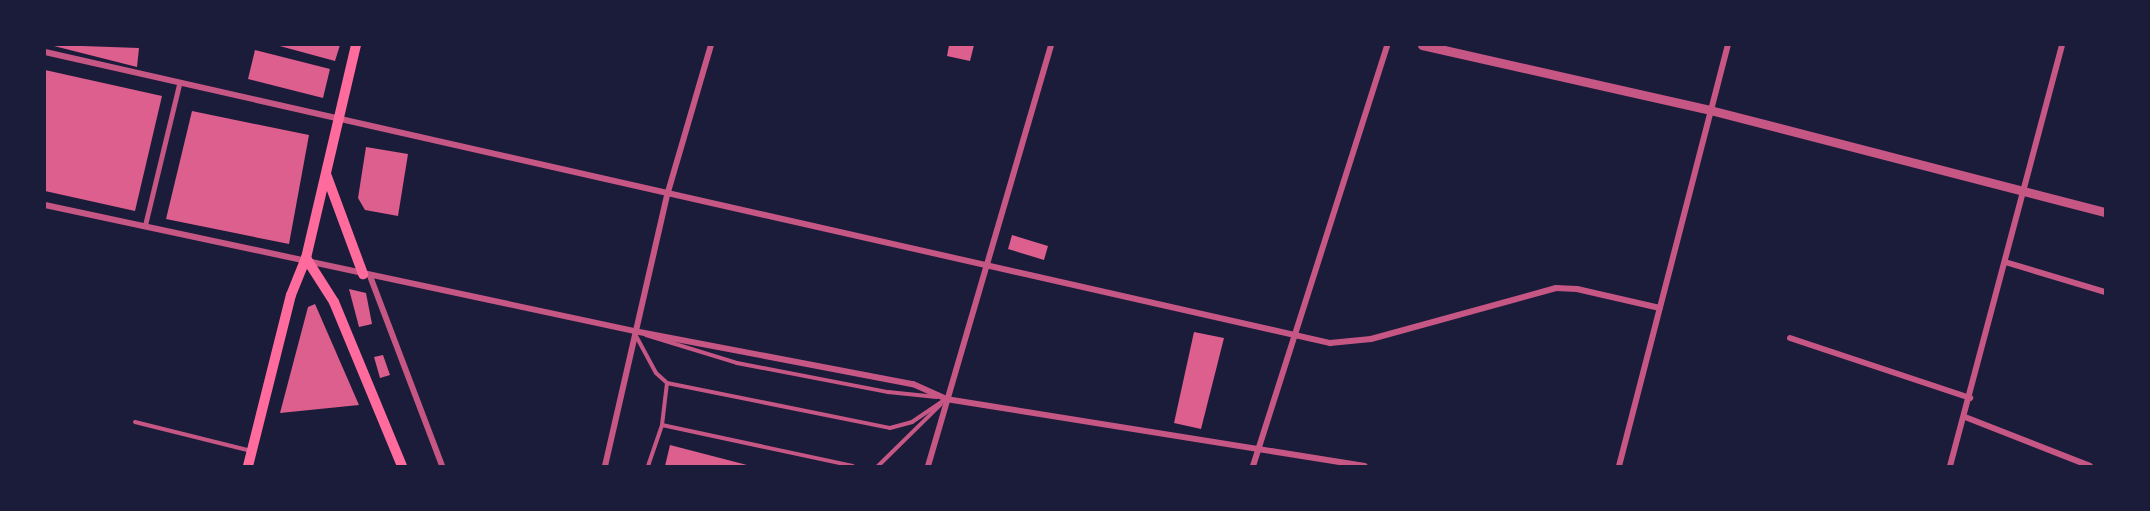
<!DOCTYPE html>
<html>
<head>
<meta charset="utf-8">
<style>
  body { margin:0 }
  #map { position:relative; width:2150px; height:511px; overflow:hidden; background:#1b1b3a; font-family:"Noto Sans",sans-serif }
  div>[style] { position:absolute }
  .building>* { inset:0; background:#dd5f8e }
  .service>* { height:4px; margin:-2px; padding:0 2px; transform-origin:2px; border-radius:2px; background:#c65784 }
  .pedestrian>* { height:5px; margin:-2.5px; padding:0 2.5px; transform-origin:2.5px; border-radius:2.5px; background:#c65784 }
  .minor>* { height:6px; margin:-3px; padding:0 3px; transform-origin:3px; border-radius:3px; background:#c65784 }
  .tertiary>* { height:9px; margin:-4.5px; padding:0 4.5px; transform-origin:4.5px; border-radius:4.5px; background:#c65784 }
  .secondary>* { height:10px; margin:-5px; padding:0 5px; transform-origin:5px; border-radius:5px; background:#ff6b9d }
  span { translate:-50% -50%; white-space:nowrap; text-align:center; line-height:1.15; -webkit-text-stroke:5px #1b1b3a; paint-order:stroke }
  .frame { position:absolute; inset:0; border:46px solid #1b1b3a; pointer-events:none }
</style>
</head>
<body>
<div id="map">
  <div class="building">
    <div style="clip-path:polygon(54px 45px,139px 48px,137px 67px,54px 46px)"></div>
    <div style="clip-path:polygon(276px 45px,340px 45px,335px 61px)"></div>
    <div style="clip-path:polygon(949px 45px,974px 45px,970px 61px,947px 56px)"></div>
    <div style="clip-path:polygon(255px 50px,330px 69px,323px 98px,248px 79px)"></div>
    <div style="clip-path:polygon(45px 70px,162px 96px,135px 211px,45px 191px)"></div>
    <div style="clip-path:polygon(192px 111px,309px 135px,289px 244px,166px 219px)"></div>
    <div style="clip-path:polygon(366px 147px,408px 154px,398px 216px,365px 210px,358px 198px)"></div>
    <div style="clip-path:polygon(1012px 235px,1048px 246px,1044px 260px,1008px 249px)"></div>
    <div style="clip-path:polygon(349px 289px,366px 293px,372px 324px,359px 327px)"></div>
    <div style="clip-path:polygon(315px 304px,359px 405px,280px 413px,308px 307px)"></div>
    <div style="clip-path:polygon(1194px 332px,1224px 338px,1201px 429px,1174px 423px)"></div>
    <div style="clip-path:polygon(383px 355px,390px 375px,380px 378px,374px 357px)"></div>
    <div style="clip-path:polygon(670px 445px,747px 465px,747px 466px,665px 466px)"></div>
  </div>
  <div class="service">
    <div style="left:635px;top:334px;width:44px;rotate:61.7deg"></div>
    <div style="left:656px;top:373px;width:15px;rotate:42deg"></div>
    <div style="left:667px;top:383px;width:227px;rotate:11.4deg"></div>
    <div style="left:890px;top:428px;width:23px;rotate:-15deg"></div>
    <div style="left:912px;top:422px;width:41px;rotate:-34.1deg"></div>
    <div style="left:646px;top:335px;width:95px;rotate:17.1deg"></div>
    <div style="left:737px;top:363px;width:154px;rotate:10.9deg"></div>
    <div style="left:888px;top:392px;width:49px;rotate:5.8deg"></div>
    <div style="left:135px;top:422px;width:120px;rotate:14deg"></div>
    <div style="left:662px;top:425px;width:195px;rotate:12.1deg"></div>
    <div style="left:648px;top:466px;width:43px;rotate:-71.1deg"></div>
    <div style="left:662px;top:425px;width:42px;rotate:-83.2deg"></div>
    <div style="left:878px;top:466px;width:88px;rotate:-44.5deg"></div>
  </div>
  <div class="pedestrian">
    <div style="left:145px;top:225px;width:145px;rotate:-76.4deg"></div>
  </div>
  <div class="minor">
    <div style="left:45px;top:52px;width:1318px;rotate:12.76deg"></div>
    <div style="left:1330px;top:343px;width:41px;rotate:-5.6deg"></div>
    <div style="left:1371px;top:339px;width:192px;rotate:-15.4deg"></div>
    <div style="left:1556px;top:288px;width:21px;rotate:3deg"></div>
    <div style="left:1577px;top:289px;width:85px;rotate:12.9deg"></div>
    <div style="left:45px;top:205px;width:602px;rotate:12.07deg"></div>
    <div style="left:634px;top:331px;width:284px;rotate:10.8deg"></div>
    <div style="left:913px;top:384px;width:36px;rotate:24deg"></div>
    <div style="left:946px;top:399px;width:424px;rotate:9.1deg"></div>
    <div style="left:2005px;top:262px;width:104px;rotate:16.7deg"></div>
    <div style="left:370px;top:276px;width:203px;rotate:69.2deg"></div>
    <div style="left:1790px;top:338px;width:190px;rotate:18.4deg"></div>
    <div style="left:1965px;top:417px;width:134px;rotate:21.4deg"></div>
    <div style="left:605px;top:466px;width:281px;rotate:-77.1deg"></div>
    <div style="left:668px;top:192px;width:153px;rotate:-73.7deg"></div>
    <div style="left:928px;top:466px;width:439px;rotate:-73.7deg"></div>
    <div style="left:1253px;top:466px;width:442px;rotate:-72.3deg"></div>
    <div style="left:1619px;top:466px;width:435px;rotate:-75.5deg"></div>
    <div style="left:1950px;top:466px;width:436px;rotate:-75.1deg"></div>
  </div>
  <div class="tertiary">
    <div style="left:1422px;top:45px;width:295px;rotate:12.7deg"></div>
    <div style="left:1710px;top:110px;width:408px;rotate:14.5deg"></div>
  </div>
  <div class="secondary">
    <div style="left:326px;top:174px;width:107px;rotate:69.7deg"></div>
    <div style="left:306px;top:258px;width:52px;rotate:57.5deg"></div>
    <div style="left:334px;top:302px;width:178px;rotate:67.5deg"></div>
    <div style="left:248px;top:466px;width:176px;rotate:-75.9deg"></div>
    <div style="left:291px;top:295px;width:40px;rotate:-68deg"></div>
    <div style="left:306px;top:258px;width:219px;rotate:-76.8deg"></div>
  </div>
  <div class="frame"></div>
</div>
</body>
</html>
